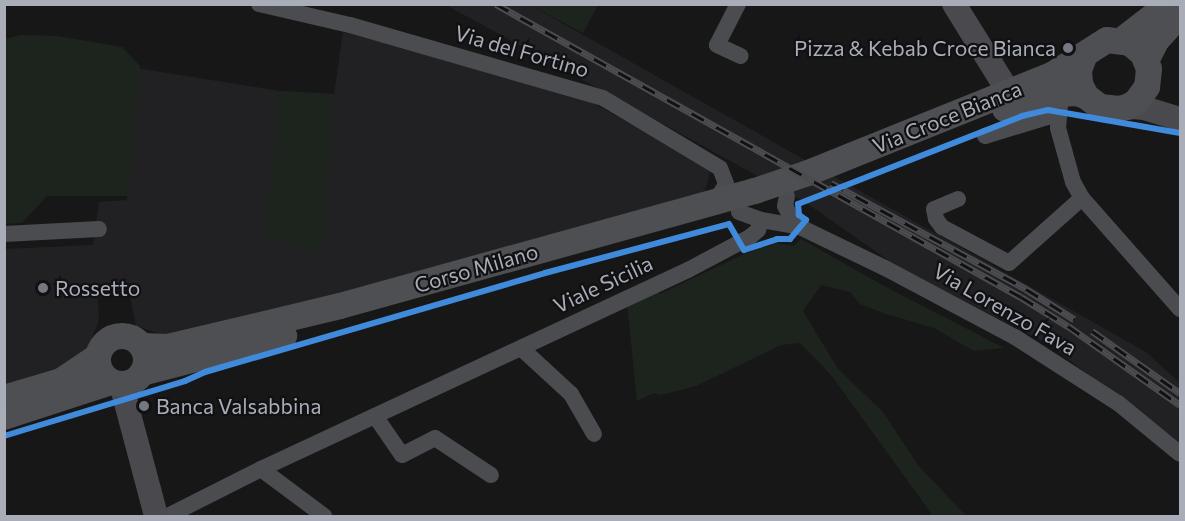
<!DOCTYPE html>
<html>
<head>
<meta charset="utf-8">
<style>
  body { margin:0 }
  #map { position:relative; width:1185px; height:521px; overflow:hidden; background:#171717; font-family:Commissioner,sans-serif }
  div>[style] { position:absolute }
  .built>* { inset:0; background:#212123 }
  .green>* { inset:0; background:#1d241e }
  .street>* { height:16px; margin:-8px; padding:0 8px; transform-origin:8px; border-radius:8px; background:#4b4c50 }
  .secondary>* { height:24px; margin:-12px; padding:0 12px; transform-origin:12px; border-radius:12px; background:#4a4a4e }
  .primary>* { height:26px; margin:-13px; padding:0 13px; transform-origin:13px; border-radius:13px; background:#4d4f52 }
  .primary>.ring { margin:-13px; padding:0; box-sizing:content-box; background:none; border:26px solid #4d4f52; border-radius:50% }
  .rail>* { height:7px; margin-top:-3.5px; transform-origin:0; background:repeating-linear-gradient(90deg,#111113 0 14px,#4b4c4f 0 28px); box-sizing:border-box; border-block:2px solid #4b4c4f }
  .cycleway>* { height:6px; margin:-3px; padding:0 3px; transform-origin:3px; border-radius:3px; background:#408adc }
  .dots>* { width:16px; height:16px; translate:-50% -50%; box-sizing:border-box; border:3px solid #111113; border-radius:50% }
  span { translate:-50% -50%; white-space:nowrap; text-align:center; line-height:1.15; -webkit-text-stroke:4.5px #111113; paint-order:stroke }
  .poi-label { font-size:21px; color:#a8adb8 }
  .right { translate:-100% -50%; text-align:right }
  .left { translate:0 -50%; text-align:left }
  .street-label { font-size:21px; color:#a8adb8 }
  .frame { position:absolute; inset:0; border:6px solid #a8adb8; pointer-events:none }
</style>
</head>
<body>
<div id="map">
  <div class="built">
    <div style="clip-path:polygon(446px 5px,530px 5px,1146px 352px,1180px 383px,1180px 446px,1050px 345px,895px 265px,805px 202px)"></div>
    <div style="clip-path:polygon(343px 32px,568px 89px,711px 169px,704px 194px,382px 287px,164px 335px,136px 326px,128px 286px,114px 289px,98px 299px,99px 320px,86px 353px,63px 369px,5px 387px,4px 249px,93px 245px,99px 202px,127px 200px,137px 68px,280px 91px,334px 94px)"></div>
  </div>
  <div class="green">
    <div style="clip-path:polygon(530px 5px,598px 4px,598px 5px,583px 33px)"></div>
    <div style="clip-path:polygon(21px 35px,58px 36px,122px 47px,140px 66px,128px 196px,47px 196px,22px 223px,5px 224px,5px 39px)"></div>
    <div style="clip-path:polygon(280px 91px,334px 94px,322px 254px,265px 236px)"></div>
    <div style="clip-path:polygon(801px 239px,884px 286px,1004px 348px,974px 351px,934px 328px,883px 313px,860px 304px,850px 292px,821px 285px,803px 311px,838px 369px,883px 412px,918px 465px,966px 516px,933px 516px,832px 376px,800px 343px,781px 345px,696px 386px,661px 395px,654px 393px,637px 401px,627px 303px,656px 288px,660px 294px,744px 254px,777px 243px,793px 246px)"></div>
  </div>
  <div class="street">
    <div style="left:259px;top:4px;width:93px;rotate:13deg"></div>
    <div style="left:350px;top:25px;width:263px;rotate:16.1deg"></div>
    <div style="left:603px;top:98px;width:136px;rotate:30.9deg"></div>
    <div style="left:720px;top:168px;width:17px;rotate:69deg"></div>
    <div style="left:726px;top:184px;width:21px;rotate:121deg"></div>
    <div style="left:738px;top:4px;width:46px;rotate:117.1deg"></div>
    <div style="left:717px;top:45px;width:26px;rotate:25deg"></div>
    <div style="left:1061px;top:94px;width:34px;rotate:95deg"></div>
    <div style="left:1058px;top:128px;width:56px;rotate:74.5deg"></div>
    <div style="left:1073px;top:182px;width:18px;rotate:61deg"></div>
    <div style="left:1082px;top:198px;width:148px;rotate:48.6deg"></div>
    <div style="left:985px;top:136px;width:65px;rotate:-17deg"></div>
    <div style="left:1047px;top:117px;width:10px;rotate:-6deg"></div>
    <div style="left:787px;top:196px;width:10px;rotate:101deg"></div>
    <div style="left:785px;top:206px;width:21px;rotate:62deg"></div>
    <div style="left:958px;top:199px;width:26px;rotate:157deg"></div>
    <div style="left:934px;top:209px;width:10px;rotate:79deg"></div>
    <div style="left:936px;top:219px;width:10px;rotate:53deg"></div>
    <div style="left:942px;top:227px;width:76px;rotate:28.2deg"></div>
    <div style="left:1009px;top:263px;width:98px;rotate:-41.7deg"></div>
    <div style="left:739px;top:212px;width:23px;rotate:20deg"></div>
    <div style="left:761px;top:220px;width:40px;rotate:10deg"></div>
    <div style="left:800px;top:227px;width:94px;rotate:25.8deg"></div>
    <div style="left:885px;top:268px;width:147px;rotate:28deg"></div>
    <div style="left:1015px;top:337px;width:122px;rotate:32.7deg"></div>
    <div style="left:1118px;top:403px;width:80px;rotate:39.4deg"></div>
    <div style="left:4px;top:234px;width:95px;rotate:-3deg"></div>
    <div style="left:521px;top:348px;width:68px;rotate:42.6deg"></div>
    <div style="left:571px;top:394px;width:46px;rotate:60.1deg"></div>
    <div style="left:375px;top:416px;width:47px;rotate:55.3deg"></div>
    <div style="left:402px;top:455px;width:37px;rotate:-27deg"></div>
    <div style="left:435px;top:438px;width:67px;rotate:33.5deg"></div>
    <div style="left:261px;top:469px;width:79px;rotate:36.7deg"></div>
    <div style="left:168px;top:516px;width:104px;rotate:-26.8deg"></div>
    <div style="left:261px;top:469px;width:471px;rotate:-25deg"></div>
    <div style="left:688px;top:270px;width:70px;rotate:-28deg"></div>
    <div style="left:750px;top:237px;width:11px;rotate:-41deg"></div>
    <div style="left:758px;top:230px;width:10px;rotate:-73deg"></div>
  </div>
  <div class="secondary">
    <div style="left:954px;top:4px;width:102px;rotate:58.2deg"></div>
    <div style="left:1127px;top:107px;width:17px;rotate:3deg"></div>
    <div style="left:1144px;top:108px;width:38px;rotate:17deg"></div>
    <div style="left:121px;top:384px;width:137px;rotate:75.1deg"></div>
  </div>
  <div class="primary">
    <div style="left:1122px;top:40px;width:59px;rotate:-37.5deg"></div>
    <div style="left:1146px;top:61px;width:22px;rotate:-63deg"></div>
    <div style="left:1156px;top:41px;width:36px;rotate:-48deg"></div>
    <div style="left:1005px;top:109px;width:58px;rotate:-15deg"></div>
    <div style="left:1061px;top:94px;width:15px;rotate:-4deg"></div>
    <div style="left:1076px;top:93px;width:10px;rotate:17deg"></div>
    <div class="ring" style="left:98px;top:336px;width:22px;height:22px"></div>
    <div style="left:142px;top:346px;width:26px;rotate:2deg"></div>
    <div style="left:168px;top:347px;width:177px;rotate:-13.4deg"></div>
    <div style="left:340px;top:306px;width:431px;rotate:-15.5deg"></div>
    <div style="left:755px;top:191px;width:56px;rotate:-18.8deg"></div>
    <div style="left:808px;top:173px;width:263px;rotate:-21.9deg"></div>
    <div style="left:1052px;top:75px;width:65px;rotate:-32.5deg"></div>
    <div style="left:1107px;top:40px;width:23px;rotate:7deg"></div>
    <div style="left:1130px;top:43px;width:17px;rotate:40deg"></div>
    <div style="left:1143px;top:54px;width:16px;rotate:68deg"></div>
    <div style="left:1149px;top:69px;width:18px;rotate:96deg"></div>
    <div style="left:1147px;top:87px;width:19px;rotate:126deg"></div>
    <div style="left:1136px;top:102px;width:10px;rotate:151deg"></div>
    <div style="left:1127px;top:107px;width:8px;rotate:166deg"></div>
    <div style="left:1119px;top:109px;width:19px;rotate:-174deg"></div>
    <div style="left:1100px;top:107px;width:18px;rotate:-142deg"></div>
    <div style="left:1086px;top:96px;width:13px;rotate:-117deg"></div>
    <div style="left:1080px;top:84px;width:14px;rotate:-94deg"></div>
    <div style="left:1079px;top:70px;width:14px;rotate:-69deg"></div>
    <div style="left:142px;top:373px;width:147px;rotate:-14.6deg"></div>
    <div style="left:4px;top:398px;width:59px;rotate:-16.6deg"></div>
    <div style="left:61px;top:381px;width:43px;rotate:-33.7deg"></div>
    <div style="left:4px;top:417px;width:113px;rotate:-18.1deg"></div>
  </div>
  <div class="rail">
    <div style="left:496px;top:4px;width:601px;rotate:29.17deg"></div>
    <div style="left:1021px;top:297px;width:55px;rotate:31.7deg"></div>
    <div style="left:1068px;top:326px;width:137px;rotate:35.2deg"></div>
    <div style="left:831px;top:183px;width:222px;rotate:28.5deg"></div>
    <div style="left:1026px;top:289px;width:57px;rotate:32deg"></div>
    <div style="left:1092px;top:331px;width:108px;rotate:35.2deg"></div>
  </div>
  <div class="cycleway">
    <div style="left:4px;top:436px;width:189px;rotate:-16.9deg"></div>
    <div style="left:185px;top:381px;width:22px;rotate:-24deg"></div>
    <div style="left:205px;top:372px;width:354px;rotate:-16.2deg"></div>
    <div style="left:545px;top:273px;width:190px;rotate:-14.9deg"></div>
    <div style="left:729px;top:224px;width:30px;rotate:60deg"></div>
    <div style="left:744px;top:250px;width:35px;rotate:-18deg"></div>
    <div style="left:777px;top:239px;width:13px"></div>
    <div style="left:790px;top:239px;width:25px;rotate:-50deg"></div>
    <div style="left:806px;top:220px;width:9px;rotate:-144deg"></div>
    <div style="left:799px;top:215px;width:11px;rotate:-95deg"></div>
    <div style="left:798px;top:204px;width:241px;rotate:-21.4deg"></div>
    <div style="left:1022px;top:116px;width:27px;rotate:-13deg"></div>
    <div style="left:1048px;top:110px;width:134px;rotate:9.9deg"></div>
  </div>
  <div class="dots">
    <div style="left:1068px;top:48px;background:#757880"></div>
    <div style="left:43px;top:288px;background:#757880"></div>
    <div style="left:144px;top:406px;background:#757880"></div>
  </div>
  <div class="poi-label">
    <span class="right" style="left:1056px;top:48px">Pizza &amp; Kebab Croce Bianca</span>
    <span class="left" style="left:55px;top:288px">Rossetto</span>
    <span class="left" style="left:156px;top:406px">Banca Valsabbina</span>
  </div>
  <div class="street-label">
    <span style="left:522px;top:51px;rotate:16deg">Via del Fortino</span>
    <span style="left:947px;top:117px;rotate:-22deg">Via Croce Bianca</span>
    <span style="left:476px;top:268px;rotate:-16deg">Corso Milano</span>
    <span style="left:603px;top:284px;rotate:-25deg">Viale Sicilia</span>
    <span style="left:1005px;top:309px;rotate:30deg">Via Lorenzo Fava</span>
  </div>
  <div class="frame"></div>
</div>
</body>
</html>
